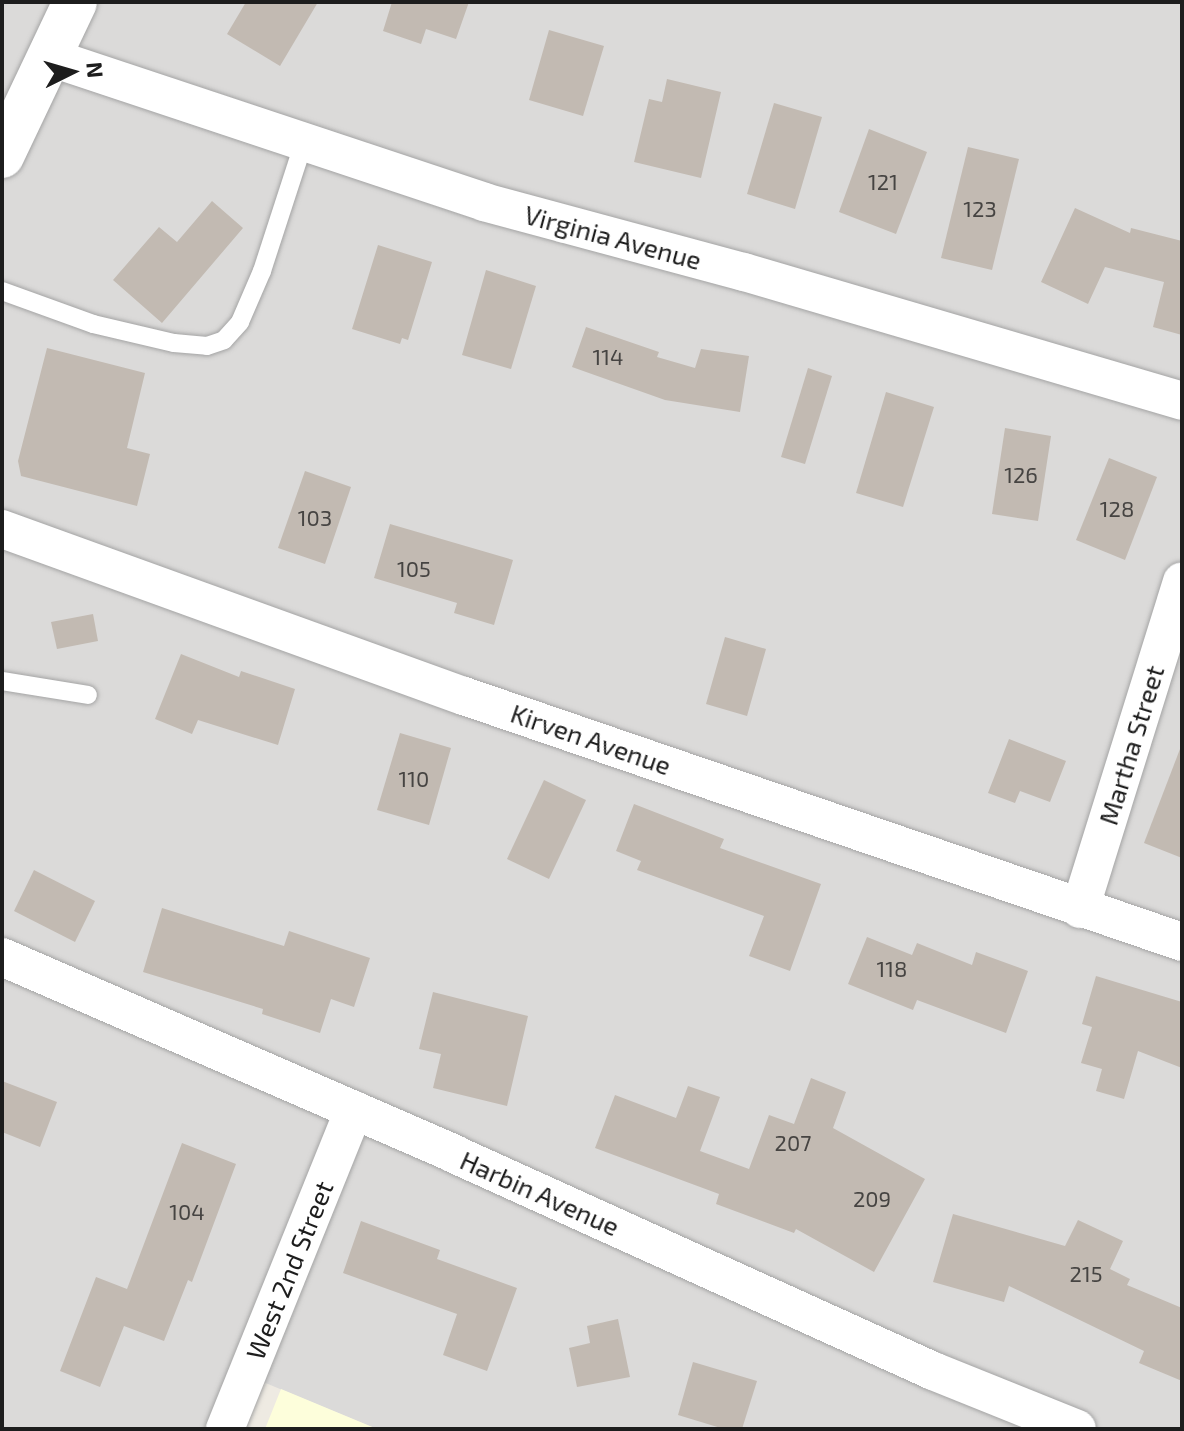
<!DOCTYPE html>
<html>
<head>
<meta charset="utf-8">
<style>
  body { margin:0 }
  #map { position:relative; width:1184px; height:1431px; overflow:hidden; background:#eeeae2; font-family:"Exo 2",sans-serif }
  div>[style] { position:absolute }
  .residential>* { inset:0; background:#dbdad9 }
  .education>* { inset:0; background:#fdfedb }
  .building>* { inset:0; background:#c2bab2 }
  .roads { filter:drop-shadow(0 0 2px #a4a4a4) drop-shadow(0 0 2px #a4a4a4) }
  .service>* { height:18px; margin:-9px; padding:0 9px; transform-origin:9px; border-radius:9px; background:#fff }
  .minor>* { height:38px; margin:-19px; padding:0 19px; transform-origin:19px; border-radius:19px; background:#fff }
  .tertiary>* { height:44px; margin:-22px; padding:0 22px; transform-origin:22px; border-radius:22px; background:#fff }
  span { translate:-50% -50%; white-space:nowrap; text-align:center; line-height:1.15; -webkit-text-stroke:7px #fff; paint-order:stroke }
  .number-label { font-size:22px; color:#464442 }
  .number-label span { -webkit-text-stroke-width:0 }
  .street-label { font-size:26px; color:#1d1d1d }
  .frame { position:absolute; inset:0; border:4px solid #1d1d1d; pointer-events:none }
  .north { position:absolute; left:32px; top:32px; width:80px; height:80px; -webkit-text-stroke:6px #fff; paint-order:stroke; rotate:85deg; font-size:22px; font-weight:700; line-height:32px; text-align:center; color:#1d1d1d }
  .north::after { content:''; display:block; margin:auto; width:28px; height:36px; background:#1d1d1d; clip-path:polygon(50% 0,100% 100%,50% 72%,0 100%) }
</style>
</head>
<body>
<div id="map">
  <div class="residential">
    <div style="clip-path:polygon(2px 2px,1182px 2px,1182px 1429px,377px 1429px,234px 1370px,209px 1429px,2px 1429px)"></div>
  </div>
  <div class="education">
    <div style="clip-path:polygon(281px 1389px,377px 1429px,265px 1429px)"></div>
  </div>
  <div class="building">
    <div style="clip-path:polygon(246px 2px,318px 2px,280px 66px,227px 34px)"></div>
    <div style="clip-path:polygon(392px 2px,469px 2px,456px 39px,426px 29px,421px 44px,383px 31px)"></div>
    <div style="clip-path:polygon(549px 30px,604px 46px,583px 116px,529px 100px)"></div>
    <div style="clip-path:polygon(667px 79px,721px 92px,701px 178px,634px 162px,649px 99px,662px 102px)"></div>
    <div style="clip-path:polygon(774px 103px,822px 117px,795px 209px,747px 194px)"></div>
    <div style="clip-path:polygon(869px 129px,927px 152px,896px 234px,839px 212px)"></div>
    <div style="clip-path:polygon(968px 147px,1019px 159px,992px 270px,941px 258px)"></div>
    <div style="clip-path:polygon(212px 201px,243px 228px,162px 323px,113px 280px,159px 227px,177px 242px)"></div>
    <div style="clip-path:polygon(1075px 208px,1130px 233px,1131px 228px,1182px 241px,1182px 335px,1153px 327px,1164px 282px,1105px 267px,1088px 304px,1041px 282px)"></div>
    <div style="clip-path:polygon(378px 245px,432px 262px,408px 340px,402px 338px,400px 344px,352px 329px)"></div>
    <div style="clip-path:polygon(486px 270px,536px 286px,511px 369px,462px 355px)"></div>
    <div style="clip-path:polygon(586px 327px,659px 352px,657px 357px,695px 368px,701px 349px,749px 356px,740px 412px,665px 400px,572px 367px)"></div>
    <div style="clip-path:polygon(47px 348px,145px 373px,127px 448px,150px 454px,137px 506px,21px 476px,18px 461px)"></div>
    <div style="clip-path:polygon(808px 368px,832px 376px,805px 464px,781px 457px)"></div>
    <div style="clip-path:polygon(886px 392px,934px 407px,903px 507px,856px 493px)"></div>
    <div style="clip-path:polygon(1005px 428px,1051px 436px,1038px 521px,992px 514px)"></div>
    <div style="clip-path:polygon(1109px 458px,1157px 477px,1125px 560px,1076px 540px)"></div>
    <div style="clip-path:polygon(305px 471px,351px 487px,325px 564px,278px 548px)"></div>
    <div style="clip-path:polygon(390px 524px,513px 560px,494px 625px,454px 613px,457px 603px,374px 578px)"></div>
    <div style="clip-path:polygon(93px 614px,98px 641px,57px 649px,51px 622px)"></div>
    <div style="clip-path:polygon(725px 637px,766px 649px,747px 716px,706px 704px)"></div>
    <div style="clip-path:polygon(181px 654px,239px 677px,241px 671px,295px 689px,278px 745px,198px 720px,192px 734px,155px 719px)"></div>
    <div style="clip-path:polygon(400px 733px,451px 748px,429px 825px,377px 810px)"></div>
    <div style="clip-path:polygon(1009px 739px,1066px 761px,1050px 802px,1020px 791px,1015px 803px,988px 793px)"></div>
    <div style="clip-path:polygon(1180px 749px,1182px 749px,1182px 858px,1144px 843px)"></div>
    <div style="clip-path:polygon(544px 780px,586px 800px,549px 879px,507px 859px)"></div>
    <div style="clip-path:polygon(634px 804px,724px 839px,720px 848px,821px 884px,790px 971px,749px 956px,764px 916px,637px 870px,641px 861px,616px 851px)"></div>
    <div style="clip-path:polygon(34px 870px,95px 901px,75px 942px,14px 911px)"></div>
    <div style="clip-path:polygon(162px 908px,284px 946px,289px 931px,370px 958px,354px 1007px,331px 999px,320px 1033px,262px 1014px,263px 1009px,143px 972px)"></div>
    <div style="clip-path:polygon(867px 937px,912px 955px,917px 943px,972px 965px,976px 952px,1028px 971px,1006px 1033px,917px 1000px,913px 1010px,848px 984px)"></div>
    <div style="clip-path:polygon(1096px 976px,1182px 1002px,1182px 1068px,1138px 1051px,1124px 1099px,1096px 1091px,1102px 1069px,1081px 1063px,1092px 1027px,1082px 1024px)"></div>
    <div style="clip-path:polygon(433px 992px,528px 1016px,507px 1106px,433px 1088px,441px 1054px,419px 1049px)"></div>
    <div style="clip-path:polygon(811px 1078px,846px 1092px,833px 1128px,925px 1179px,874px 1272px,796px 1229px,794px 1233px,716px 1204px,719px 1194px,595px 1148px,615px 1095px,676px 1118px,688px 1086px,720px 1097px,700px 1151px,749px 1169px,769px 1115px,794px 1124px)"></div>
    <div style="clip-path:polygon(2px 1081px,57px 1102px,40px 1147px,2px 1132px)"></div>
    <div style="clip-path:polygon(182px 1143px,236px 1164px,192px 1282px,188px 1280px,164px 1341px,124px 1326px,100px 1387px,60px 1371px,96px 1277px,127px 1289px)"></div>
    <div style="clip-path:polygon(953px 1214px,1065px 1246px,1078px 1220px,1123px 1241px,1110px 1269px,1130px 1279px,1127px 1285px,1182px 1308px,1182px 1381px,1139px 1363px,1144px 1351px,1009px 1286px,1004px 1302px,933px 1282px)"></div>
    <div style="clip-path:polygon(361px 1221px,440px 1250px,437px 1259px,517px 1288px,487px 1371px,443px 1355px,457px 1314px,343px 1273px)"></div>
    <div style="clip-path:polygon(618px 1319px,630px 1377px,577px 1387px,569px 1348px,590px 1343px,587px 1326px)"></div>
    <div style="clip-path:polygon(693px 1362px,757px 1381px,742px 1429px,724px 1429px,678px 1415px)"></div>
  </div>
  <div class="roads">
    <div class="service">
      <div style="left:2px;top:291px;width:97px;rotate:19.9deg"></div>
      <div style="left:93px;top:324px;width:83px;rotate:13.2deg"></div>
      <div style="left:174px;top:343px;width:33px;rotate:5deg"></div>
      <div style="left:207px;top:346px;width:18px;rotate:-19deg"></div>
      <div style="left:224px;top:340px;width:24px;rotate:-48deg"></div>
      <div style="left:240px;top:322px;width:56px;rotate:-66.7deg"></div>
      <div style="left:262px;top:271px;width:136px;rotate:-72deg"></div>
      <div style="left:2px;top:681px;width:87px;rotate:9.2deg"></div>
    </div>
    <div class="minor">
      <div style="left:49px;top:57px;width:459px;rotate:18.4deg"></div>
      <div style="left:484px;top:202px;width:269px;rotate:15.1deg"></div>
      <div style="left:744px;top:272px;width:457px;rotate:16.4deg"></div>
      <div style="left:2px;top:529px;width:491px;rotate:19.9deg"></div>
      <div style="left:464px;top:696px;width:759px;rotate:18.91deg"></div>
      <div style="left:1080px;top:909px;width:343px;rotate:-72.7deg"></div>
      <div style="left:2px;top:957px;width:493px;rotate:23.5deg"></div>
      <div style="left:454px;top:1154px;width:526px;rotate:24.37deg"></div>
      <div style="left:933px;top:1371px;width:155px;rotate:21.9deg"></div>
      <div style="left:225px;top:1429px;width:344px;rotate:-68deg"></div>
    </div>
    <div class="tertiary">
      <div style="left:2px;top:156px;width:170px;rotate:-64.6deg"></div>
    </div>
  </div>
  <div class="number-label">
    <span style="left:883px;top:182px">121</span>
    <span style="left:980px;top:209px">123</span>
    <span style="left:608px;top:357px">114</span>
    <span style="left:1021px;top:475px">126</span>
    <span style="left:1117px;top:509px">128</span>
    <span style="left:315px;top:518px">103</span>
    <span style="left:414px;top:569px">105</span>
    <span style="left:414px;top:779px">110</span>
    <span style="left:892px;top:969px">118</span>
    <span style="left:793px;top:1143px">207</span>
    <span style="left:872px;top:1199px">209</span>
    <span style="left:187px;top:1212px">104</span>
    <span style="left:1086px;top:1274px">215</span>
  </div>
  <div class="street-label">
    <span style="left:613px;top:237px;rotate:15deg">Virginia Avenue</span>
    <span style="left:591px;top:739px;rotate:19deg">Kirven Avenue</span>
    <span style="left:1131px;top:745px;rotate:-73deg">Martha Street</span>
    <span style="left:540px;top:1193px;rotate:24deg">Harbin Avenue</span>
    <span style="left:289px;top:1270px;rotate:-68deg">West 2nd Street</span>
  </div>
  <div class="frame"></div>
  <div class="north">N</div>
</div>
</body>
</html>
